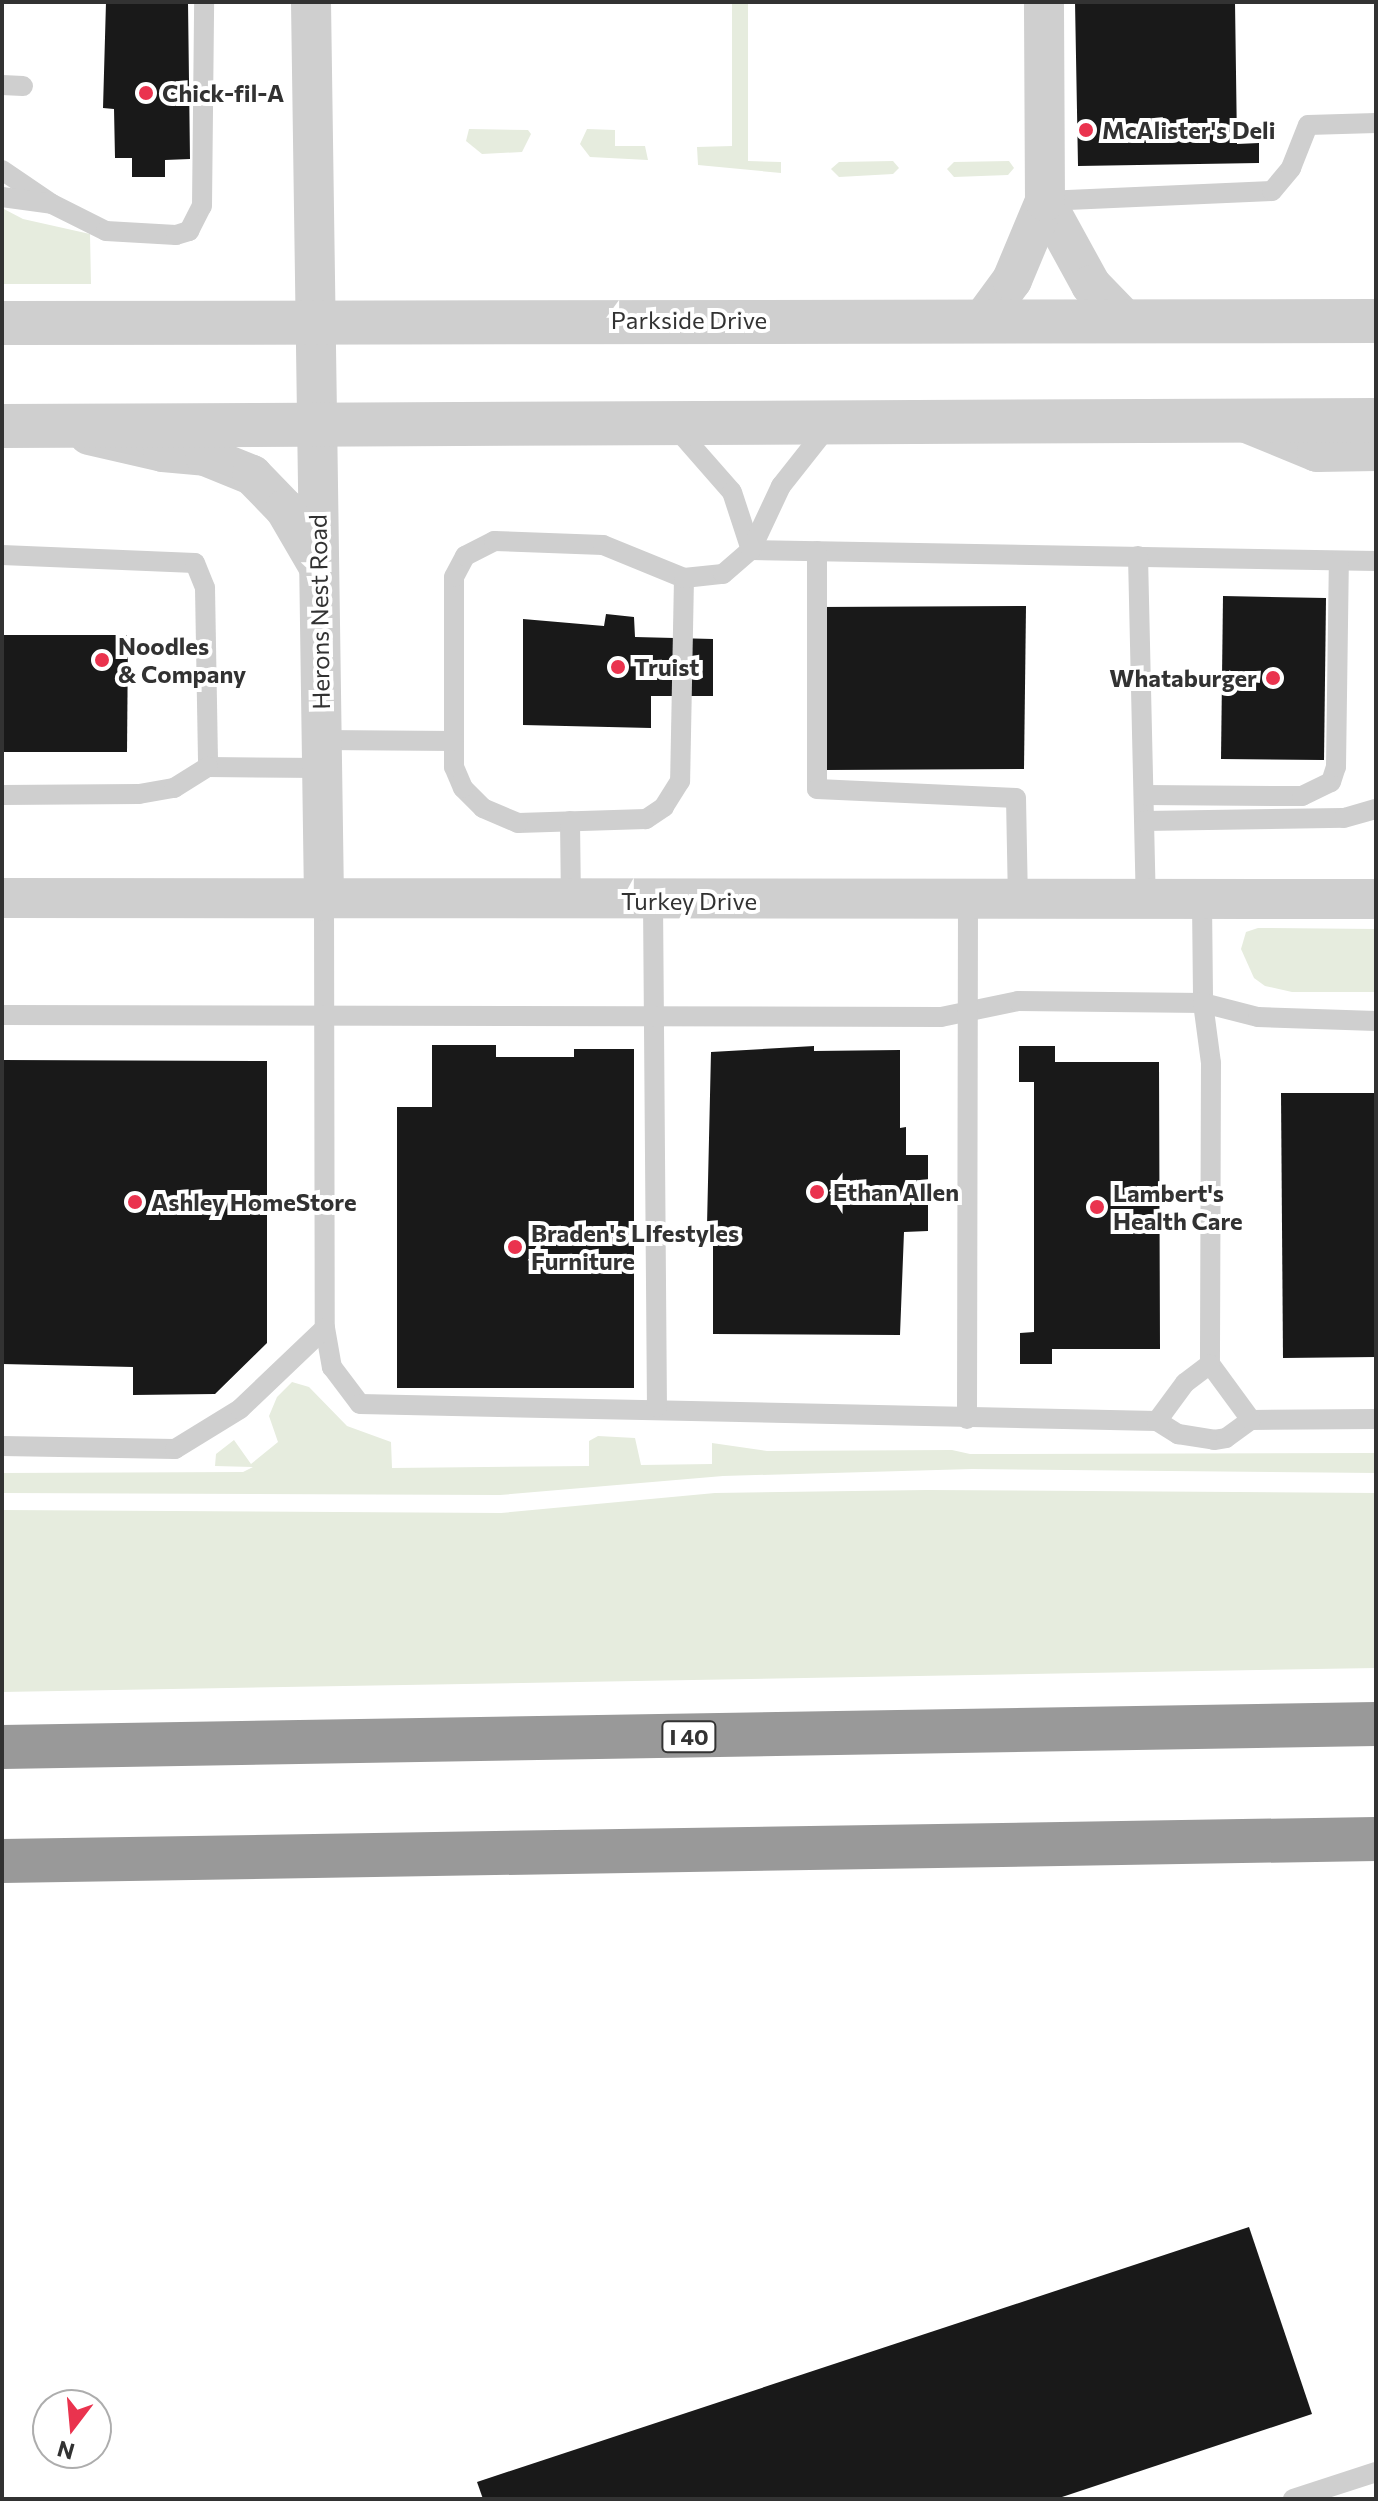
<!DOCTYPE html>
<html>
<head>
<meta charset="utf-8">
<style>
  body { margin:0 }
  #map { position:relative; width:1378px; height:2501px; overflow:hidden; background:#fff; font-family:Commissioner,sans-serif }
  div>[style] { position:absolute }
  .green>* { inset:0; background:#e6ecde }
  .building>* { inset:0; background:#191919 }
  .service>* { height:20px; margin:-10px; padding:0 10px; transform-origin:10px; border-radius:10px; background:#cfcfcf }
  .minor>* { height:40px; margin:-20px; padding:0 20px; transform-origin:20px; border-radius:20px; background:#cfcfcf }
  .tertiary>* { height:44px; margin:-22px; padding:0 22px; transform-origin:22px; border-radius:22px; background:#cfcfcf }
  .motorway>* { height:44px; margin:-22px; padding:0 22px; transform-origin:22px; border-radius:22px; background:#999 }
  .dots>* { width:22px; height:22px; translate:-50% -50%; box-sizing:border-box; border:4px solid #fff; border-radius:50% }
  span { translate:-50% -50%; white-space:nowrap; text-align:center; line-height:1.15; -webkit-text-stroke:8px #fff; paint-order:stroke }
  .shield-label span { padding:2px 6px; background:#fff; border:2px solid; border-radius:6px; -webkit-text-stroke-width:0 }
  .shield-label { font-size:22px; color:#323232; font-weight:700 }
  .poi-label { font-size:24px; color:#323232; font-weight:700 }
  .left { translate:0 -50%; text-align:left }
  .right { translate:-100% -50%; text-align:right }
  .street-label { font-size:24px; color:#323232 }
  .frame { position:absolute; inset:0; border:4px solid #323232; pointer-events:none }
  .north { position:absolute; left:32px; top:2389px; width:80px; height:80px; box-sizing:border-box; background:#fff; border:2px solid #adadad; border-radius:50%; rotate:196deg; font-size:22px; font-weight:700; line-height:32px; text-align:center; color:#323232 }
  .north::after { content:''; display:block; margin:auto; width:28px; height:36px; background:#ea334e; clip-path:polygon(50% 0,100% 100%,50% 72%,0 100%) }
</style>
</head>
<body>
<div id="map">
  <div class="green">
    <div style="clip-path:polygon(732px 2px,748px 2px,748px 161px,781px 162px,781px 173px,698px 165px,697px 147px,732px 146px)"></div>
    <div style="clip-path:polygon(469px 129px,528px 130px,531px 134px,522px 152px,482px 154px,466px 141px)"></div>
    <div style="clip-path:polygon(587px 129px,615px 130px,615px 146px,645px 146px,648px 160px,590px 157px,580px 144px)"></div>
    <div style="clip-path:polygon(893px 161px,899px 168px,893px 174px,839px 177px,831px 169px,839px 162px)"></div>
    <div style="clip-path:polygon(1009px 161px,1014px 168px,1008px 175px,954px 177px,947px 169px,954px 162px)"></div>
    <div style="clip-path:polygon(2px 208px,23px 219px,90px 234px,91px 284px,2px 284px)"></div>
    <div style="clip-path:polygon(1258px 928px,1376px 929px,1376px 992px,1292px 992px,1265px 986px,1254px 978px,1241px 949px,1246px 932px)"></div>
    <div style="clip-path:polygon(292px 1382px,309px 1387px,347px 1426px,391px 1442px,392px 1468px,589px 1466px,589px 1441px,598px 1436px,635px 1438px,641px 1465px,712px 1464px,712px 1443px,767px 1451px,952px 1450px,970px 1454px,1376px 1453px,1376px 1473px,972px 1469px,723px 1476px,500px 1495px,2px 1493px,2px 1473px,243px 1472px,253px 1467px,215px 1466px,216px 1454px,234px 1440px,251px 1464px,278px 1442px,269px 1416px,277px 1397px)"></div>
    <div style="clip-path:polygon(927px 1490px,1376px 1493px,1376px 1668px,2px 1692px,2px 1510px,501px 1513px,715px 1493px)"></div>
  </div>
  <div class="building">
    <div style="clip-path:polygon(106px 2px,188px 2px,190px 159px,165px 160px,165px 177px,132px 177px,132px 158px,115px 158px,114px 109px,103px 108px)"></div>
    <div style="clip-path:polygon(1075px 2px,1235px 2px,1237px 144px,1259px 143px,1259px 163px,1078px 166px)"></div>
    <div style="clip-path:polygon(1223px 596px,1326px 598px,1324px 760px,1221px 759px)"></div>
    <div style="clip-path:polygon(1026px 606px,1024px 769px,825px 770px,820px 607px)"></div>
    <div style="clip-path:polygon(606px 614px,634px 617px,635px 637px,713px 639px,713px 696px,651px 696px,651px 728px,523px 725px,523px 619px,604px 626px)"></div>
    <div style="clip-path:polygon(2px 635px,128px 635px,127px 752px,2px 752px)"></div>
    <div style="clip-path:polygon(432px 1045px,496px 1045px,496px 1057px,574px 1057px,574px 1049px,634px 1049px,634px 1388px,397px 1388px,397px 1107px,432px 1107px)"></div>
    <div style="clip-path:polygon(814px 1046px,814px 1051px,900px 1050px,900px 1128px,906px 1127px,906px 1155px,928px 1155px,928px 1231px,904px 1232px,900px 1335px,713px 1334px,713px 1225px,707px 1225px,711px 1052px)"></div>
    <div style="clip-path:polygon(1019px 1046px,1055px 1046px,1055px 1062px,1159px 1062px,1160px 1349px,1052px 1349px,1052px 1364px,1020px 1364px,1020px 1333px,1034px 1332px,1034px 1082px,1019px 1082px)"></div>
    <div style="clip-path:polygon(2px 1060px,267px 1061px,267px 1343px,215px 1394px,133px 1395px,133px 1367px,2px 1364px)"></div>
    <div style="clip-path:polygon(1281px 1093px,1376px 1093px,1376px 1357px,1283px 1358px)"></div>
    <div style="clip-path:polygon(1249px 2227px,1312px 2414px,1056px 2499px,483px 2499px,477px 2482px)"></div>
  </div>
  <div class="service">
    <div style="left:2px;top:85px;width:21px;rotate:3deg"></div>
    <div style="left:2px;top:170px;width:60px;rotate:34.2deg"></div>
    <div style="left:52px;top:204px;width:60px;rotate:26.6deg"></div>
    <div style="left:106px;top:231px;width:70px;rotate:3.3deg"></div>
    <div style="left:176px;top:235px;width:14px;rotate:-17deg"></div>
    <div style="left:189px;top:231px;width:28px;rotate:-63deg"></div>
    <div style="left:202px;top:206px;width:204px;rotate:-89.4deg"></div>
    <div style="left:2px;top:197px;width:50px;rotate:8deg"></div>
    <div style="left:1045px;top:201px;width:227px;rotate:-2.5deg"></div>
    <div style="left:1272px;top:191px;width:30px;rotate:-50deg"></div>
    <div style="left:1291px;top:168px;width:46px;rotate:-68.4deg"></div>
    <div style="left:1308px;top:125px;width:68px;rotate:-1.7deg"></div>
    <div style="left:675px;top:427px;width:86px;rotate:48.8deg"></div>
    <div style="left:732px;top:492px;width:61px;rotate:71.9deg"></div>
    <div style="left:751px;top:550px;width:625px;rotate:1.01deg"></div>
    <div style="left:817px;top:551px;width:238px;rotate:90deg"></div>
    <div style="left:817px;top:789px;width:199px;rotate:2.6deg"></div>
    <div style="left:1016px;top:798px;width:102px;rotate:88.9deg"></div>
    <div style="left:2px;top:555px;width:193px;rotate:2.4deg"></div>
    <div style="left:195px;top:563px;width:27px;rotate:68deg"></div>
    <div style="left:205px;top:588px;width:179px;rotate:89deg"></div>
    <div style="left:208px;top:767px;width:114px;rotate:0.5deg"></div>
    <div style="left:1138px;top:556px;width:344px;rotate:88.7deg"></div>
    <div style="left:684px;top:578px;width:203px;rotate:91.1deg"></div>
    <div style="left:680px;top:781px;width:31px;rotate:122deg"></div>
    <div style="left:664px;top:807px;width:22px;rotate:146deg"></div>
    <div style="left:646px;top:819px;width:128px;rotate:178.2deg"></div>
    <div style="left:518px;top:823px;width:38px;rotate:-157deg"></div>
    <div style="left:483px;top:808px;width:28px;rotate:-135deg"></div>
    <div style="left:463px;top:788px;width:23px;rotate:-113deg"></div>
    <div style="left:454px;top:767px;width:190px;rotate:-90deg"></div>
    <div style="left:454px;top:577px;width:24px;rotate:-62deg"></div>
    <div style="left:465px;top:556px;width:33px;rotate:-27deg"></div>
    <div style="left:494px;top:541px;width:109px;rotate:2.1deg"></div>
    <div style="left:603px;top:545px;width:87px;rotate:22.2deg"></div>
    <div style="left:684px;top:578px;width:39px;rotate:-6deg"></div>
    <div style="left:723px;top:574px;width:37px;rotate:-41deg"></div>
    <div style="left:751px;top:550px;width:71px;rotate:-64.9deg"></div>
    <div style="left:781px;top:486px;width:79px;rotate:-51.7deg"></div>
    <div style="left:322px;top:740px;width:132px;rotate:0.4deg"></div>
    <div style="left:2px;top:795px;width:137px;rotate:-0.4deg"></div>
    <div style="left:139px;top:794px;width:36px;rotate:-10deg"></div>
    <div style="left:174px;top:788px;width:40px;rotate:-32deg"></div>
    <div style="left:1144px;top:795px;width:158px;rotate:0.4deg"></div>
    <div style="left:1302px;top:796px;width:32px;rotate:-26deg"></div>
    <div style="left:1331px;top:782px;width:16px;rotate:-72deg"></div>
    <div style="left:1336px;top:767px;width:206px;rotate:-89.2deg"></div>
    <div style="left:570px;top:821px;width:79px;rotate:89.3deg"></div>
    <div style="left:1145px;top:821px;width:199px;rotate:-0.9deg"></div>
    <div style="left:1344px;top:818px;width:33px;rotate:-16deg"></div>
    <div style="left:324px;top:901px;width:427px;rotate:89.9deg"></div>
    <div style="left:325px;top:1328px;width:40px;rotate:80deg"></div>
    <div style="left:332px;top:1367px;width:46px;rotate:52.9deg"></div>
    <div style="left:360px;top:1404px;width:797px;rotate:1.22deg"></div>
    <div style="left:1157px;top:1421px;width:25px;rotate:32deg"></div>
    <div style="left:1178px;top:1434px;width:36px;rotate:9deg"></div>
    <div style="left:1214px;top:1440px;width:12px;rotate:-9deg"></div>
    <div style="left:1226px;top:1438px;width:31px;rotate:-36deg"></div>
    <div style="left:1251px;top:1420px;width:125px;rotate:-0.5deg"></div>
    <div style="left:653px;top:901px;width:506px;rotate:89.55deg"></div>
    <div style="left:1202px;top:901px;width:102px;rotate:89.4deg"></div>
    <div style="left:1203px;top:1003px;width:61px;rotate:82.4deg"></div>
    <div style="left:1211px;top:1063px;width:301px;rotate:90.2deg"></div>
    <div style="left:1210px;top:1364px;width:69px;rotate:53.8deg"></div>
    <div style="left:2px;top:1015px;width:939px;rotate:0.12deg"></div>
    <div style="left:941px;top:1017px;width:79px;rotate:-11.7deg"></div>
    <div style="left:1018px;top:1001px;width:185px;rotate:0.6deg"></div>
    <div style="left:1203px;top:1003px;width:57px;rotate:14.3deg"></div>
    <div style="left:1258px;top:1017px;width:118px;rotate:1.9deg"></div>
    <div style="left:967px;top:1419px;width:519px;rotate:-89.89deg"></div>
    <div style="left:1157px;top:1421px;width:47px;rotate:-53.6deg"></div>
    <div style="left:1185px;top:1383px;width:31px;rotate:-37deg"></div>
    <div style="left:2px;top:1446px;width:173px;rotate:1deg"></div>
    <div style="left:175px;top:1449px;width:76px;rotate:-31.6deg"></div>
    <div style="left:240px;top:1409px;width:117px;rotate:-43.6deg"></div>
    <div style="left:1293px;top:2499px;width:87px;rotate:-18deg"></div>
  </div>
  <div class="minor">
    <div style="left:311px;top:2px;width:899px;rotate:89.17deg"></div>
    <div style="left:1045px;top:201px;width:96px;rotate:61.3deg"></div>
    <div style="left:1091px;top:285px;width:50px;rotate:45.8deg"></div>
    <div style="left:984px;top:318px;width:47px;rotate:-53.6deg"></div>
    <div style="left:1012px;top:280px;width:86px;rotate:-67.3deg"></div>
    <div style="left:1045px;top:201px;width:199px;rotate:-90.3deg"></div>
    <div style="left:1244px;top:422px;width:79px;rotate:22.3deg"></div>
    <div style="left:1317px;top:452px;width:59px;rotate:-1deg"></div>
    <div style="left:89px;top:435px;width:76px;rotate:12.9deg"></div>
    <div style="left:163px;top:452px;width:42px;rotate:5.4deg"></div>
    <div style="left:205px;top:456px;width:51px;rotate:22deg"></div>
    <div style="left:252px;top:475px;width:47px;rotate:45.9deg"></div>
    <div style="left:285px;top:509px;width:64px;rotate:59.8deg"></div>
    <div style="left:2px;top:898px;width:1374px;rotate:0.04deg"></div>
  </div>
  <div class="tertiary">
    <div style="left:2px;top:323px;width:1374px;rotate:-0.08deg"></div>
    <div style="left:2px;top:426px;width:1374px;rotate:-0.25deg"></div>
  </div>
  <div class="motorway">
    <div style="left:2px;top:1747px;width:1374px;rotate:-0.96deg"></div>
    <div style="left:2px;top:1861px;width:1374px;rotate:-0.92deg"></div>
  </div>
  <div class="dots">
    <div style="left:146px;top:93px;background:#ea334e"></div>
    <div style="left:1086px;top:130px;background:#ea334e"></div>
    <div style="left:102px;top:660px;background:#ea334e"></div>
    <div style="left:618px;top:667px;background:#ea334e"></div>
    <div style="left:1273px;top:678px;background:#ea334e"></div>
    <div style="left:817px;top:1192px;background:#ea334e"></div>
    <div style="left:135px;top:1202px;background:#ea334e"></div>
    <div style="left:1097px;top:1207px;background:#ea334e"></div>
    <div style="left:515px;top:1247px;background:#ea334e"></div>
  </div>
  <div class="shield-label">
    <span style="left:689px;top:1737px">I 40</span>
  </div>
  <div class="poi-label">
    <span class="left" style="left:162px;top:93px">Chick-fil-A</span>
    <span class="left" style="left:1102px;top:130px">McAlister's Deli</span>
    <span class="left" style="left:118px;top:660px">Noodles<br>&amp; Company</span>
    <span class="left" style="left:634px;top:667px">Truist</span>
    <span class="right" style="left:1257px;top:678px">Whataburger</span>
    <span class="left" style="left:833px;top:1192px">Ethan Allen</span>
    <span class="left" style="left:1113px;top:1207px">Lambert's<br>Health Care</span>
    <span class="left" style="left:151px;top:1202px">Ashley HomeStore</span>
    <span class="left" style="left:531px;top:1247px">Braden's LIfestyles<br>Furniture</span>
  </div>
  <div class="street-label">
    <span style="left:689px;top:320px">Parkside Drive</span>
    <span style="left:319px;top:612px;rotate:-91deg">Herons Nest Road</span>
    <span style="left:689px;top:901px">Turkey Drive</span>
  </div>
  <div class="frame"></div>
  <div class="north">N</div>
</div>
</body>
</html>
